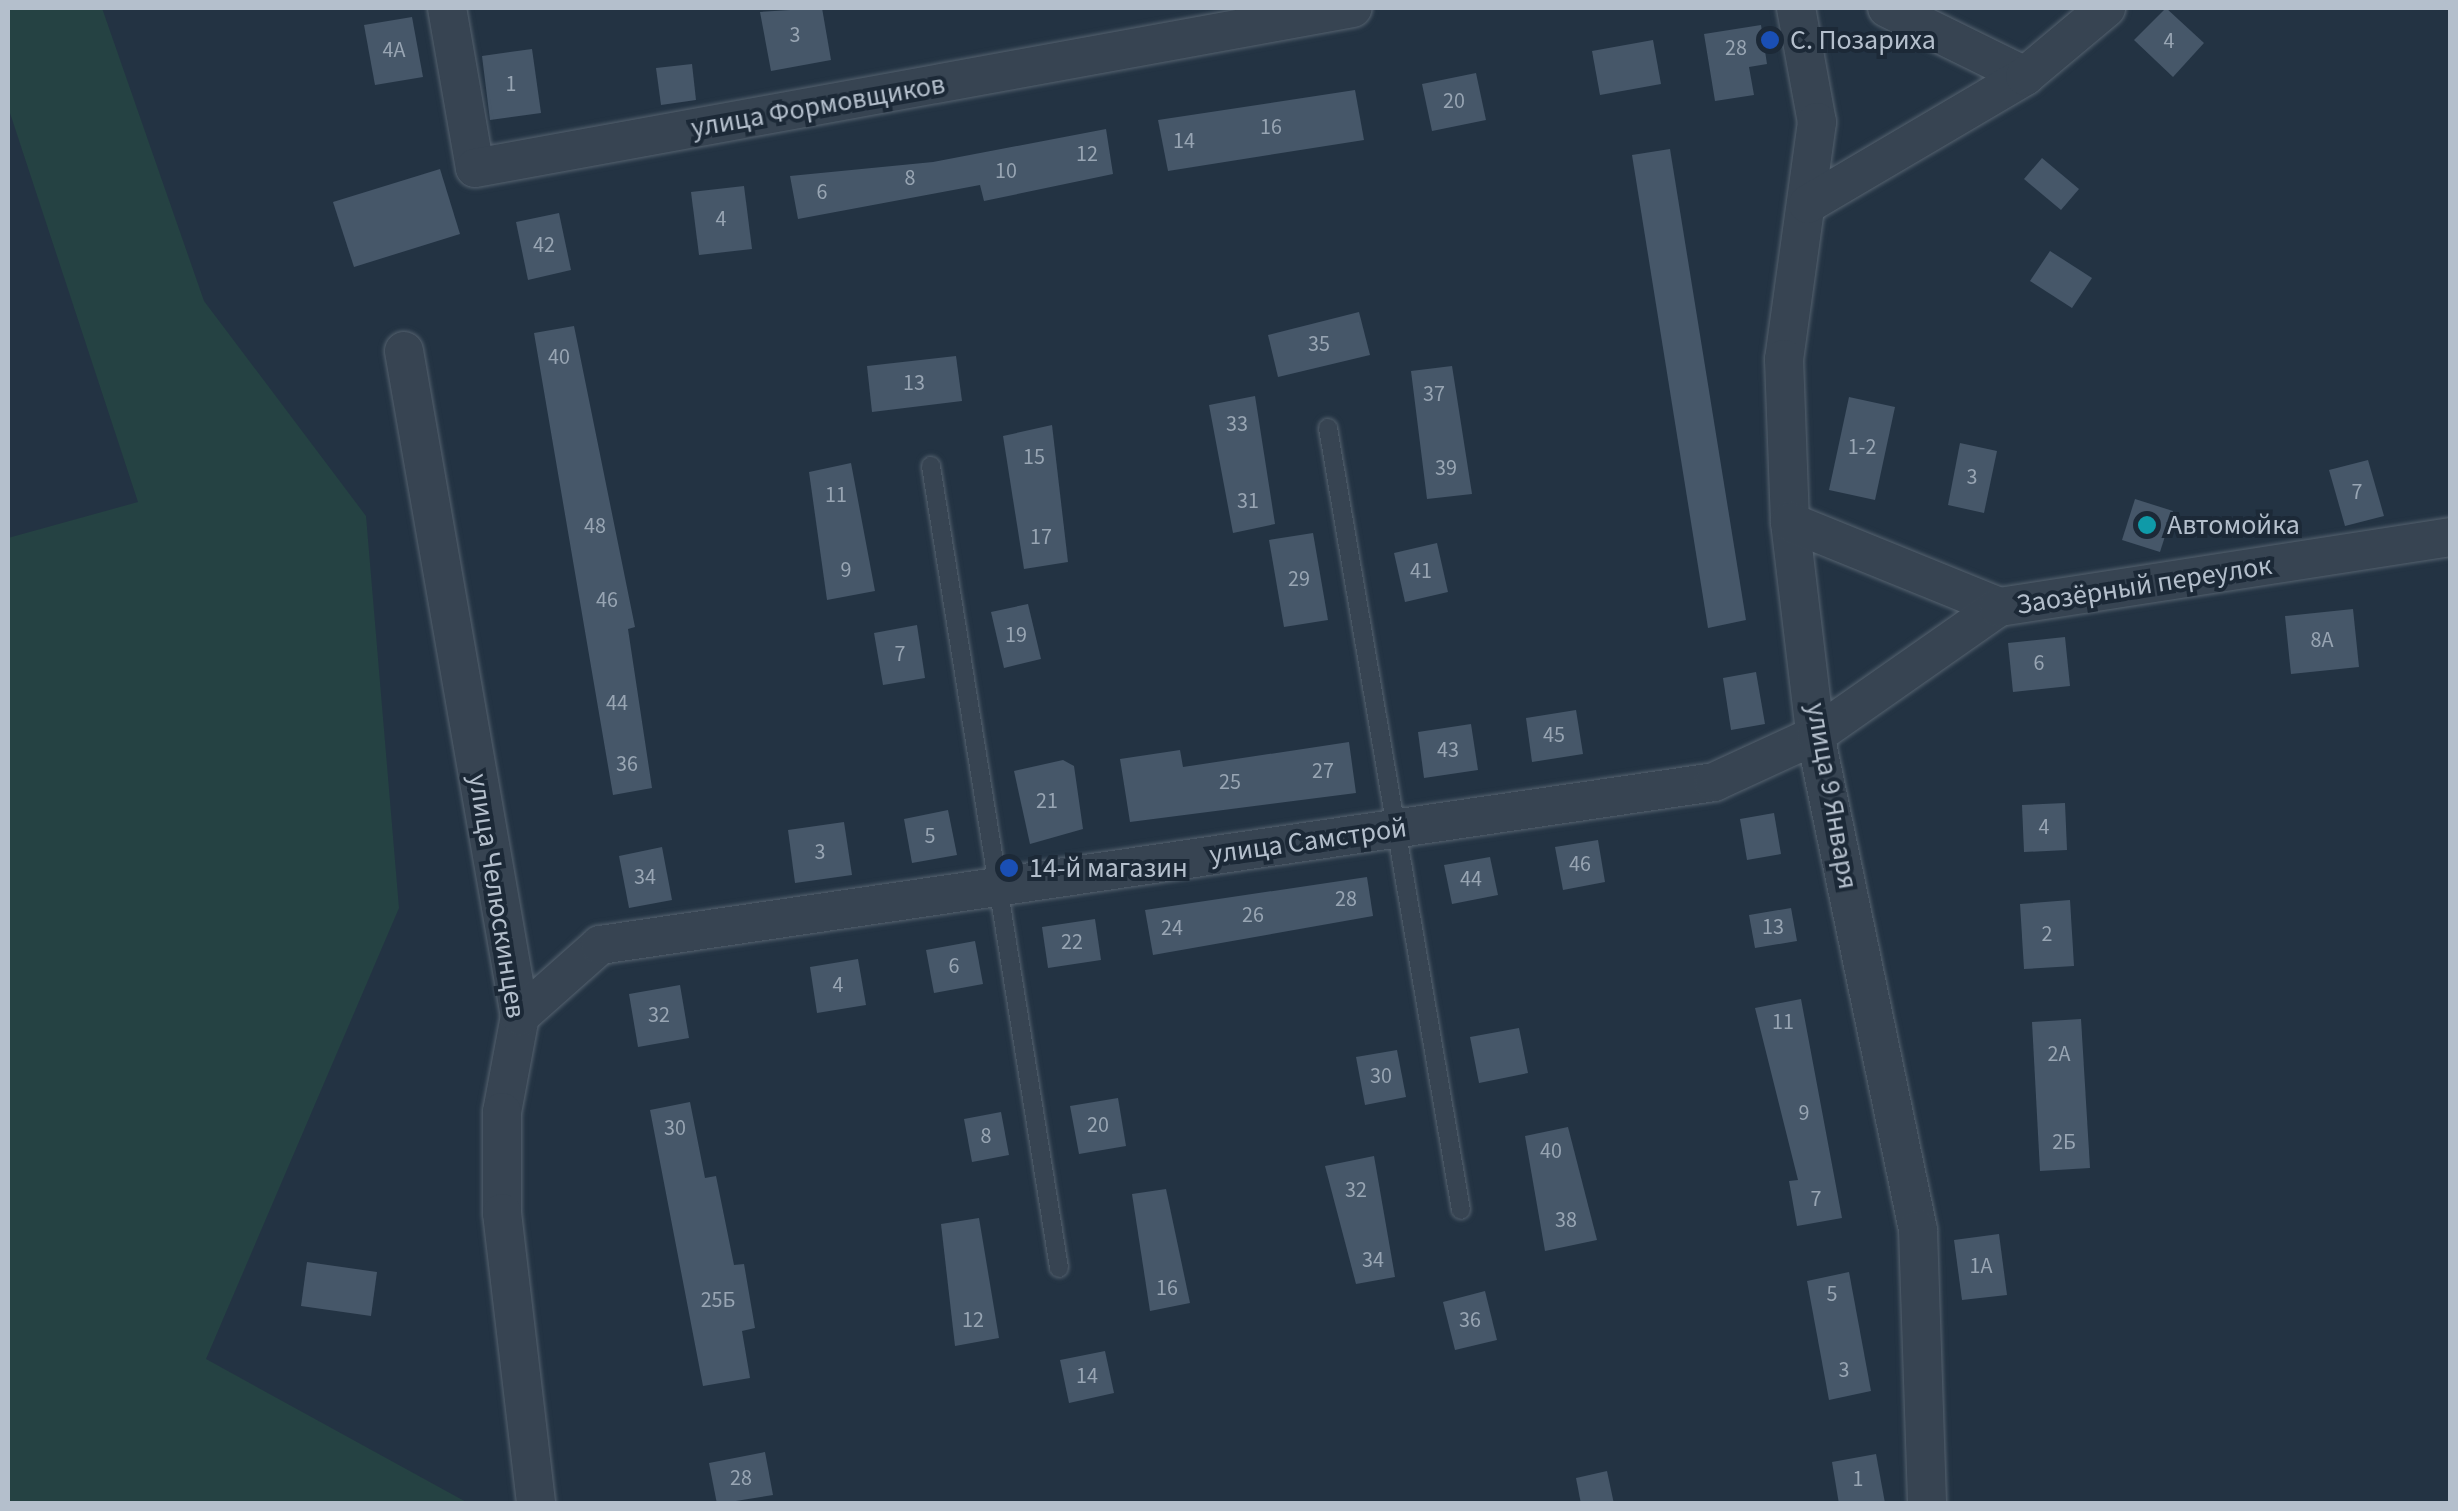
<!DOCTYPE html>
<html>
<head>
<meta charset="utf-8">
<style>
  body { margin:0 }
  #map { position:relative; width:2458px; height:1511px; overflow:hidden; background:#233343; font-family:"Source Sans 3",sans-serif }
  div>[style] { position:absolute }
  .green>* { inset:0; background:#254243 }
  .building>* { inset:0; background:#465769 }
  .roads { filter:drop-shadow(0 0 2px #55626f) drop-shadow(0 0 2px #55626f) }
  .service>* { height:18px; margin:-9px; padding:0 9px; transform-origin:9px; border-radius:9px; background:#374452 }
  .minor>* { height:38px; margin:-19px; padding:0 19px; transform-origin:19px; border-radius:19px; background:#374452 }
  .dots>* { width:28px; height:28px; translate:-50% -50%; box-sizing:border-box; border:5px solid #1c2937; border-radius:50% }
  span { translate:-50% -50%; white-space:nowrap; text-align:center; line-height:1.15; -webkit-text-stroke:8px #1c2937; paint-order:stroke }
  .number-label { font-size:22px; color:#98a5b3 }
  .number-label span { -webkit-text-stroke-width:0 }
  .poi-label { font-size:28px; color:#b4bfcc }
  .left { translate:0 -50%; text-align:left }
  .street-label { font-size:28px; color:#b4bfcc }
  .frame { position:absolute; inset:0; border:10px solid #b4bfcc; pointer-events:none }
</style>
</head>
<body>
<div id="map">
  <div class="green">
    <div style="clip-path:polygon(8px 8px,102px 8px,204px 301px,366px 516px,399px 908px,206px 1359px,468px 1503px,8px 1503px,8px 538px,138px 502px,8px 107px)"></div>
  </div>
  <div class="building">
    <div style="clip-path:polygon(822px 8px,831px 60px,771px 71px,760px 12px)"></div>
    <div style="clip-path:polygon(2166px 8px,2204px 43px,2173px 77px,2134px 40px)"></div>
    <div style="clip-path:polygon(412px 17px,423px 77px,375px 85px,364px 25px)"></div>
    <div style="clip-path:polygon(1761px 25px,1767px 64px,1749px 67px,1754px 95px,1715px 101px,1704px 34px)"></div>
    <div style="clip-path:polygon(1653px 40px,1661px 84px,1600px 95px,1592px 51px)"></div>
    <div style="clip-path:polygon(532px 49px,541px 113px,490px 120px,482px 56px)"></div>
    <div style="clip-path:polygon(692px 64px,696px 100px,661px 105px,656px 68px)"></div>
    <div style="clip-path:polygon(1476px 73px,1486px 120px,1432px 131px,1422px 84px)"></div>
    <div style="clip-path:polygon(1355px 90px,1364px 140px,1168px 171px,1158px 120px)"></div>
    <div style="clip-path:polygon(1106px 129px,1113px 174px,984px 201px,980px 185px,798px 219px,790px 176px,933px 162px)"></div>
    <div style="clip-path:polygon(1670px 149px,1746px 620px,1708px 628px,1632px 155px)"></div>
    <div style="clip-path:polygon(2042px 158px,2079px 189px,2061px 210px,2024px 179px)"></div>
    <div style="clip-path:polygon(440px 169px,460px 234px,354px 267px,333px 202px)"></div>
    <div style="clip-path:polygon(744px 186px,752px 249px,699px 255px,691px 192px)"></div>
    <div style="clip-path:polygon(559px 213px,571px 270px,528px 280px,516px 222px)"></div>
    <div style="clip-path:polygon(2050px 251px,2092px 278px,2072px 308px,2030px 281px)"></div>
    <div style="clip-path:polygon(1359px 312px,1370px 355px,1278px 377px,1268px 335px)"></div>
    <div style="clip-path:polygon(574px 326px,635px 627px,628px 629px,652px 788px,613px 795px,534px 333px)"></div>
    <div style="clip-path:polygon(956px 356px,962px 401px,872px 412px,867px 366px)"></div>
    <div style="clip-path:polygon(1452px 366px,1472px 494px,1427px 499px,1411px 371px)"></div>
    <div style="clip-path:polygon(1255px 396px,1275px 524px,1233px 533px,1209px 405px)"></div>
    <div style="clip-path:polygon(1849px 397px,1895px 407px,1875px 500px,1829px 490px)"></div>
    <div style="clip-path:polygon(1052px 425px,1068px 562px,1024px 569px,1003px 436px)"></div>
    <div style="clip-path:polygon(1960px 443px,1997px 451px,1984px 513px,1948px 505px)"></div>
    <div style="clip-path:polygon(2368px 460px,2384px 516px,2345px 526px,2329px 470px)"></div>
    <div style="clip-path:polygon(851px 463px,875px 591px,827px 600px,809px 472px)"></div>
    <div style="clip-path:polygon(2135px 499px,2173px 511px,2160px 552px,2122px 540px)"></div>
    <div style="clip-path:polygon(1313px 533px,1328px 620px,1284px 627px,1269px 540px)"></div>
    <div style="clip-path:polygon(1437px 543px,1448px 592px,1405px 602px,1394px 553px)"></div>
    <div style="clip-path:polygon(1028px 604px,1041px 659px,1004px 668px,991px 612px)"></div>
    <div style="clip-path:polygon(2353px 609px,2359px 667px,2291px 674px,2285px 616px)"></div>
    <div style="clip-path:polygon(917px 625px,925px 678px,883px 685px,874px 633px)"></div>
    <div style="clip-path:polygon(2065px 637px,2070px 686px,2013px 692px,2008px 643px)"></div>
    <div style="clip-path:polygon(1756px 672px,1765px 724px,1731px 730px,1723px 678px)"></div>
    <div style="clip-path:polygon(1576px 710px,1583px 754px,1532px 762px,1526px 718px)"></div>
    <div style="clip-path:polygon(1471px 724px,1478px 770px,1424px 778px,1418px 732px)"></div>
    <div style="clip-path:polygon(1349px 742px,1356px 793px,1130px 822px,1120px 759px,1180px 750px,1183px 767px)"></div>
    <div style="clip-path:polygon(1063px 760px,1074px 766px,1083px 829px,1030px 844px,1014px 771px)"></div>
    <div style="clip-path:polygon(2065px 803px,2067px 850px,2024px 852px,2022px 805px)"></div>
    <div style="clip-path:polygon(948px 810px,957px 855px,912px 863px,904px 819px)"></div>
    <div style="clip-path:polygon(1774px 813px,1781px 854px,1747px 860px,1740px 819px)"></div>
    <div style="clip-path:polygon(844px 822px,852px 875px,795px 883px,788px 830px)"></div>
    <div style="clip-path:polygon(1598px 840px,1605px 882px,1563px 890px,1555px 847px)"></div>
    <div style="clip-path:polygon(662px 847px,672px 900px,629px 908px,619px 856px)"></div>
    <div style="clip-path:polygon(1490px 857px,1498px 895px,1452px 904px,1444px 865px)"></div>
    <div style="clip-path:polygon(1367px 877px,1373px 916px,1153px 955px,1145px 910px)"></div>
    <div style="clip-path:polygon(2070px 900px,2074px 966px,2024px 969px,2020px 904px)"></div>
    <div style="clip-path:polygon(1791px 908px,1797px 941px,1755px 948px,1749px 915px)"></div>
    <div style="clip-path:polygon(1095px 919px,1101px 960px,1048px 968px,1042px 927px)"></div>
    <div style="clip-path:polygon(975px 941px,983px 984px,934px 993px,926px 950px)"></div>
    <div style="clip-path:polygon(858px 959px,866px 1005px,817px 1013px,810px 967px)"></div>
    <div style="clip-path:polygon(680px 985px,689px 1038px,638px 1047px,629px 994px)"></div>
    <div style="clip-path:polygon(1801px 999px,1842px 1218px,1797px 1226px,1789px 1181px,1798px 1180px,1755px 1008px)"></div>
    <div style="clip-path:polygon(2081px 1019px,2090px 1168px,2040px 1171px,2032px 1022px)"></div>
    <div style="clip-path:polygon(1519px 1028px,1528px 1073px,1479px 1083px,1470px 1037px)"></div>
    <div style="clip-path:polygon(1397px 1050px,1406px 1097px,1365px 1105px,1356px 1057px)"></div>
    <div style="clip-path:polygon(1118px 1098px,1126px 1146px,1079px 1154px,1070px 1106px)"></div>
    <div style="clip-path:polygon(690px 1102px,705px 1178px,716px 1176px,734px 1265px,744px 1264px,755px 1328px,742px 1331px,750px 1378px,703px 1386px,650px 1110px)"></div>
    <div style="clip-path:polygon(1001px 1112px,1009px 1155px,972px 1162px,964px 1119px)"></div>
    <div style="clip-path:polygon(1568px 1127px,1597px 1240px,1545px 1251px,1525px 1136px)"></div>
    <div style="clip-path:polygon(1374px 1156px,1395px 1277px,1356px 1284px,1325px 1166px)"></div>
    <div style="clip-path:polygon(1166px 1189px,1190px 1303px,1150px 1311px,1132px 1194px)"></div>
    <div style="clip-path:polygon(979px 1218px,999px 1338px,955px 1346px,941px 1224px)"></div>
    <div style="clip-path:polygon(1999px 1234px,2007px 1295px,1962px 1300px,1954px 1240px)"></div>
    <div style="clip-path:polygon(307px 1262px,377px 1272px,371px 1316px,301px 1306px)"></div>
    <div style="clip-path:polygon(1849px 1272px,1871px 1391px,1829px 1400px,1807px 1281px)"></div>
    <div style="clip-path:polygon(1485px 1291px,1497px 1340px,1455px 1350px,1443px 1302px)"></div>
    <div style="clip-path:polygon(1105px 1351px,1114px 1393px,1069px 1403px,1060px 1360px)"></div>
    <div style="clip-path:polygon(765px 1452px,773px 1495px,717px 1504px,709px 1463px)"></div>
    <div style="clip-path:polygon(1876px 1454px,1885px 1503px,1839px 1504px,1832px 1462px)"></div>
    <div style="clip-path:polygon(1607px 1471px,1614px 1504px,1581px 1504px,1576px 1478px)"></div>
  </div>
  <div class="roads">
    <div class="service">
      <div style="left:1328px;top:428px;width:793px;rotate:80.35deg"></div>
      <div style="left:931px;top:466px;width:812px;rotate:80.93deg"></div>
    </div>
    <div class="minor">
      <div style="left:447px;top:8px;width:162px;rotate:80.1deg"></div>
      <div style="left:475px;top:168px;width:892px;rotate:-10.33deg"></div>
      <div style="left:1796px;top:8px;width:116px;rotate:79.6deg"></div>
      <div style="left:1817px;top:122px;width:239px;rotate:97.9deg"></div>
      <div style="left:1784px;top:359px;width:163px;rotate:87.9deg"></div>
      <div style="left:1790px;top:522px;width:219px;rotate:83.2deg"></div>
      <div style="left:1816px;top:739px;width:501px;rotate:78.26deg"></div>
      <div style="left:1918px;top:1230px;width:274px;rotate:88.1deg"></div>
      <div style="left:1887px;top:8px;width:154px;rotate:26.2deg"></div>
      <div style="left:1808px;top:204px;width:252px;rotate:-30.5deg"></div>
      <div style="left:2025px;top:76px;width:106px;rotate:-40deg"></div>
      <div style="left:404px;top:351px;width:675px;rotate:80.11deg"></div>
      <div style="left:520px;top:1016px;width:98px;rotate:100.6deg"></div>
      <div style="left:502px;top:1112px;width:101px;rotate:90deg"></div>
      <div style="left:502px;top:1213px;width:293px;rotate:83.3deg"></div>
      <div style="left:1790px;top:522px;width:226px;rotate:22.1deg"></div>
      <div style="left:520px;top:1016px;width:107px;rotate:-41.6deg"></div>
      <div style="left:600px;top:945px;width:1126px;rotate:-8.32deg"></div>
      <div style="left:1714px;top:782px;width:112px;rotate:-24.7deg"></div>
      <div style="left:1816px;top:735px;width:223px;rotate:-35deg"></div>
      <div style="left:1999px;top:607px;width:456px;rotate:-8.8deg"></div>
    </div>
  </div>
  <div class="dots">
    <div style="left:1770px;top:40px;background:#1a4fb4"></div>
    <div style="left:2147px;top:525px;background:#0f9aa8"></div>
    <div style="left:1009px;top:868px;background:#1a4fb4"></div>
  </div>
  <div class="number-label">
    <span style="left:795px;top:36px">3</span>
    <span style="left:2169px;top:42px">4</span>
    <span style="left:1736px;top:49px">28</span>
    <span style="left:394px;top:51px">4А</span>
    <span style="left:511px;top:85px">1</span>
    <span style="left:1454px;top:102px">20</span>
    <span style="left:1271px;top:128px">16</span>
    <span style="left:1184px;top:142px">14</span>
    <span style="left:1087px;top:155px">12</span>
    <span style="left:1006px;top:172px">10</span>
    <span style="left:910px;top:179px">8</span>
    <span style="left:822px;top:193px">6</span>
    <span style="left:721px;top:220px">4</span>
    <span style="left:544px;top:246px">42</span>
    <span style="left:1319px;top:345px">35</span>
    <span style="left:559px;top:358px">40</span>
    <span style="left:914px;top:384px">13</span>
    <span style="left:1434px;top:395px">37</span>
    <span style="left:1237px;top:425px">33</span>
    <span style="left:1862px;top:448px">1-2</span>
    <span style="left:1034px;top:458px">15</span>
    <span style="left:1446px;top:469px">39</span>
    <span style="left:1972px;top:478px">3</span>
    <span style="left:2357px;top:493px">7</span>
    <span style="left:836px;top:496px">11</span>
    <span style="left:1248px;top:502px">31</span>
    <span style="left:595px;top:527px">48</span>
    <span style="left:1041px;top:538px">17</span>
    <span style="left:846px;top:571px">9</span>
    <span style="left:1421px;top:572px">41</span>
    <span style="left:1299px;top:580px">29</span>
    <span style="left:607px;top:601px">46</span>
    <span style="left:1016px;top:636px">19</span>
    <span style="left:2322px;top:641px">8А</span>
    <span style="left:900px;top:655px">7</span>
    <span style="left:2039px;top:664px">6</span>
    <span style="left:617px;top:704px">44</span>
    <span style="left:1554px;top:736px">45</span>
    <span style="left:1448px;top:751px">43</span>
    <span style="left:627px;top:765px">36</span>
    <span style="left:1323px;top:772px">27</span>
    <span style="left:1230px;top:783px">25</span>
    <span style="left:1047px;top:802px">21</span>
    <span style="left:2044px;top:828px">4</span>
    <span style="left:930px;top:837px">5</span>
    <span style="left:820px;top:853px">3</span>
    <span style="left:1580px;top:865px">46</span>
    <span style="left:645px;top:878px">34</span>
    <span style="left:1471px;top:880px">44</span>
    <span style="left:1346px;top:900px">28</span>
    <span style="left:1253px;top:916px">26</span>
    <span style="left:1773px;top:928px">13</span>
    <span style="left:1172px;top:929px">24</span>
    <span style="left:2047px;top:935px">2</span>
    <span style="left:1072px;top:943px">22</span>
    <span style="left:954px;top:967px">6</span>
    <span style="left:838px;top:986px">4</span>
    <span style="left:659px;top:1016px">32</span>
    <span style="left:1783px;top:1023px">11</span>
    <span style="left:2059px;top:1055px">2А</span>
    <span style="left:1381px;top:1077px">30</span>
    <span style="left:1804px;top:1114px">9</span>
    <span style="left:1098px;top:1126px">20</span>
    <span style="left:675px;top:1129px">30</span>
    <span style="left:986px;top:1137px">8</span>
    <span style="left:2064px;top:1143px">2Б</span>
    <span style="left:1551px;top:1152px">40</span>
    <span style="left:1356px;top:1191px">32</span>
    <span style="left:1816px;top:1200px">7</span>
    <span style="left:1566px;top:1221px">38</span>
    <span style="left:1373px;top:1261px">34</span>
    <span style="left:1981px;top:1267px">1А</span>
    <span style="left:1167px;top:1289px">16</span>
    <span style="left:1832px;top:1295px">5</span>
    <span style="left:718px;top:1301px">25Б</span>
    <span style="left:973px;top:1321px">12</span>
    <span style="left:1470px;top:1321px">36</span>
    <span style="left:1844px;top:1371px">3</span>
    <span style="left:1087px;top:1377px">14</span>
    <span style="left:741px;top:1479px">28</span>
    <span style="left:1858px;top:1480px">1</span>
  </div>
  <div class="poi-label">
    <span class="left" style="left:1790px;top:40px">С. Позариха</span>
    <span class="left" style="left:2167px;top:525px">Автомойка</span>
    <span class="left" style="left:1029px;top:868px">14-й магазин</span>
  </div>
  <div class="street-label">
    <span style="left:818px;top:106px;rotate:-10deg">улица Формовщиков</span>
    <span style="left:2144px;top:585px;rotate:-9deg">Заозёрный переулок</span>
    <span style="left:1832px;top:796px;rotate:80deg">улица 9 Января</span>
    <span style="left:1308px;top:841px;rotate:-8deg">улица Самстрой</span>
    <span style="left:497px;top:896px;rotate:81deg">улица Челюскинцев</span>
  </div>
  <div class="frame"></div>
</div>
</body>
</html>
